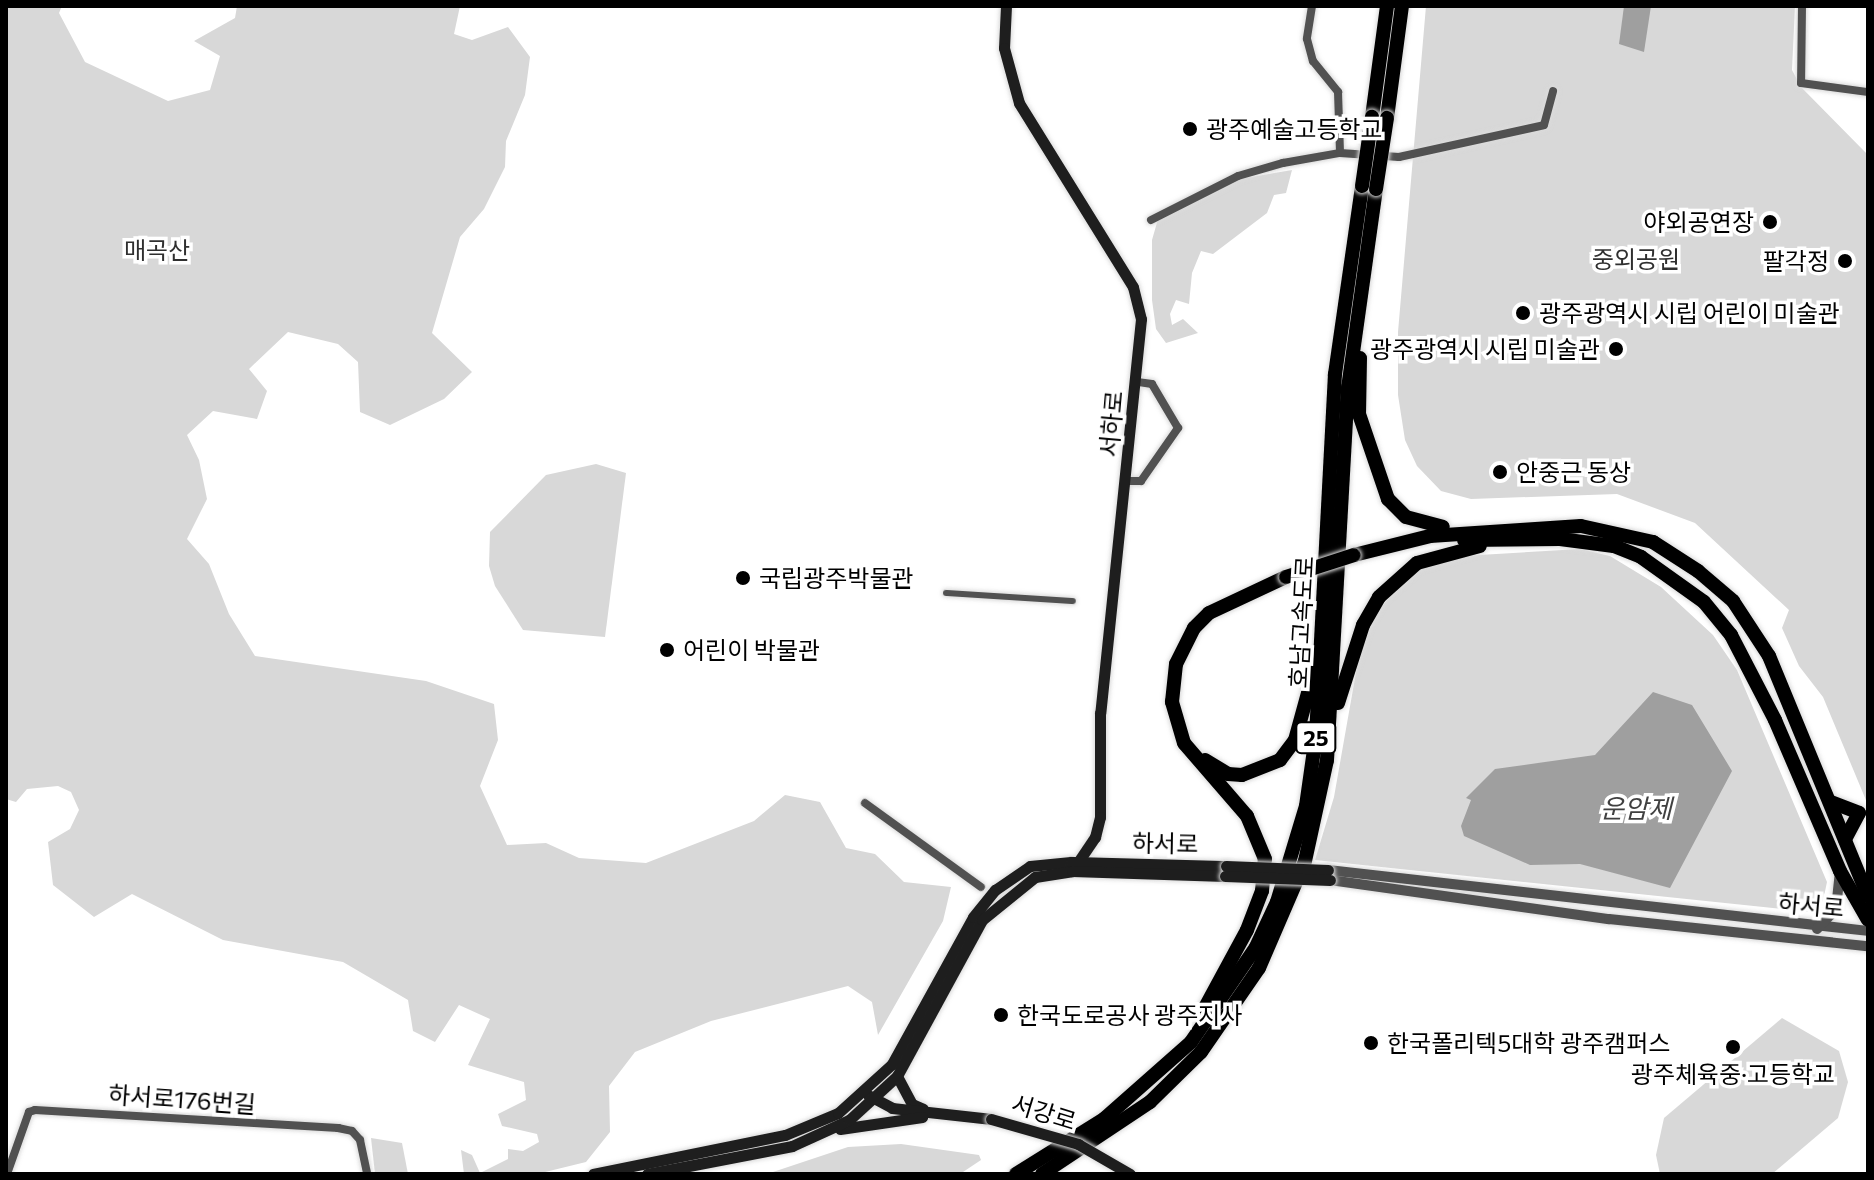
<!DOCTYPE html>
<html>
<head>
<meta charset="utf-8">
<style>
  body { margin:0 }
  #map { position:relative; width:1874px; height:1180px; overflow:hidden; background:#fff; font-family:Commissioner,"Noto Sans KR",sans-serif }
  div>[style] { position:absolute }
  .green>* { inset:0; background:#d8d8d8 }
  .water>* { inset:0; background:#9f9f9f }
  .roads { filter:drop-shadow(0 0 2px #dbdbdb) drop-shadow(0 0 2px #dbdbdb) }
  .pedestrian>* { height:6px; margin:-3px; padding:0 3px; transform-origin:3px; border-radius:3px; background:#515151 }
  .minor>* { height:8px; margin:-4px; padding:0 4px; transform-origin:4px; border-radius:4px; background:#515151 }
  .tertiary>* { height:10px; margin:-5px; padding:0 5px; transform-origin:5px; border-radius:5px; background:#515151 }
  .secondary>* { height:11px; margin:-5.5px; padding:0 5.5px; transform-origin:5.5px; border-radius:5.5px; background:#1e1e1e }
  .motorway>* { height:14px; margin:-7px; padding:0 7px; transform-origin:7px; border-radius:7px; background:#000 }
  .bridges { filter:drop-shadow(0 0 2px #dbdbdb) drop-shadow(0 0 2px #dbdbdb) }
  .secondary-bridge>* { height:11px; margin:-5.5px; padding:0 5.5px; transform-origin:5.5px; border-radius:5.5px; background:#1e1e1e }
  .motorway-bridge>* { height:14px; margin:-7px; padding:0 7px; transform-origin:7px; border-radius:7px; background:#000 }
  .dots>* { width:22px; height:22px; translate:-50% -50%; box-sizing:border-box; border:4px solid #fff; border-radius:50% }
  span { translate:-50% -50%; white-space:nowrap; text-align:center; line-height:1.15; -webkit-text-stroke:7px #fff; paint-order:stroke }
  .shield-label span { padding:2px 6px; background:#fff; border:2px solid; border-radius:6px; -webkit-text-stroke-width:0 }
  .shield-label { font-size:22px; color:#000; font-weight:700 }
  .poi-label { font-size:24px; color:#000 }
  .left { translate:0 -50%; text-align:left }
  .right { translate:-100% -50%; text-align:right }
  .park-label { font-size:24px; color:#2f2f2f }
  .street-label { font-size:24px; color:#000 }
  .water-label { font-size:26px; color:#404040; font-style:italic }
  .frame { position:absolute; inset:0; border:8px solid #000; pointer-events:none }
</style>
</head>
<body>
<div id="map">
  <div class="green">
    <div style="clip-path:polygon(6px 6px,62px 6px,59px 13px,85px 62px,168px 101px,210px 90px,220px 56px,194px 41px,235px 18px,237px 6px,460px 6px,454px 34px,472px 40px,508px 27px,530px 57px,525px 95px,506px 141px,505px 167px,484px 209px,460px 237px,432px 333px,472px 372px,444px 399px,390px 425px,360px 412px,358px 362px,338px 344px,288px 332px,249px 369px,267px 391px,257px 419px,213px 411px,187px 435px,199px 460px,207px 499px,187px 539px,209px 564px,229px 614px,255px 656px,426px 681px,494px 704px,498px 740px,480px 786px,507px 845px,546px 843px,579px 858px,646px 863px,754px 821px,785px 795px,820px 802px,846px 848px,875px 854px,904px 882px,951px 887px,943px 921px,878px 1035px,872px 1002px,848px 986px,711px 1021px,635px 1052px,609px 1086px,610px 1132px,586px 1162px,537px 1174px,464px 1174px,461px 1150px,472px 1155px,480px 1173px,508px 1159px,508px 1149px,523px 1151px,539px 1142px,537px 1134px,502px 1126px,498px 1114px,526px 1100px,524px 1082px,468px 1065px,490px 1019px,459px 1005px,435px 1042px,413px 1031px,408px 1000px,343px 962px,223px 940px,132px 894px,94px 917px,53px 885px,48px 842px,70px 829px,79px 810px,71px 792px,58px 786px,27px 789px,16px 802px,6px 799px)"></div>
    <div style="clip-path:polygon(1426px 6px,1795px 6px,1792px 70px,1801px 87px,1868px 155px,1868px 805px,1823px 697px,1799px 666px,1782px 628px,1789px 610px,1695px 523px,1617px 494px,1471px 499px,1441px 491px,1417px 466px,1405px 440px,1398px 395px,1398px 332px)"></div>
    <div style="clip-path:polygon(1292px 170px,1286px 193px,1274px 195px,1267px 213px,1213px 254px,1201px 251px,1192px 273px,1189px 304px,1176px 300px,1170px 314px,1172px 325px,1183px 319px,1198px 333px,1166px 343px,1156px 329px,1152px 300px,1152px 240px,1158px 219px,1239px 179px)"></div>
    <div style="clip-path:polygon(596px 464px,626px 473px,605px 637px,523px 630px,495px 586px,489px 566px,490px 532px,546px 475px)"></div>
    <div style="clip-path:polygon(1580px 549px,1610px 556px,1661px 587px,1713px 635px,1737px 670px,1827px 882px,1823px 901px,1810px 912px,1315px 860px,1334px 797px,1358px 661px,1374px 616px,1402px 582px,1426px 566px,1462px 556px)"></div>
    <div style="clip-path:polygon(1782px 1018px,1839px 1051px,1848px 1082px,1838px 1118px,1772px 1174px,1660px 1174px,1656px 1155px,1664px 1118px)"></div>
    <div style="clip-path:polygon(371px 1138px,402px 1143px,408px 1174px,375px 1174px)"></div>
    <div style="clip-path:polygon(901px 1144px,979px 1155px,981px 1160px,960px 1174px,767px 1174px,848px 1147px)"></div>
  </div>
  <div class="water">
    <div style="clip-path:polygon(1624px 6px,1651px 6px,1644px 52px,1619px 44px)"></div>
    <div style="clip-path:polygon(1653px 692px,1692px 705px,1732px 771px,1670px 888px,1580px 864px,1530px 865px,1464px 836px,1461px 826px,1471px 800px,1466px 798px,1495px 769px,1595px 755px)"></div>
  </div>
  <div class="roads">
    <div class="pedestrian">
      <div style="left:946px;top:593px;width:127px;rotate:3.6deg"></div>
    </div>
    <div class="minor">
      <div style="left:1312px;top:6px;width:33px;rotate:99deg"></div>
      <div style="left:1307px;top:39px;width:23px;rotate:75deg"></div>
      <div style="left:1313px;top:61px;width:40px;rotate:51deg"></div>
      <div style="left:1338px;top:92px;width:61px;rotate:88.1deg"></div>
      <div style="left:1802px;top:6px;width:77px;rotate:90.7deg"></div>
      <div style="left:1801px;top:83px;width:68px;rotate:7.7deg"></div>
      <div style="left:1151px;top:220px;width:97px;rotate:-26.8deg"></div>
      <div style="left:1238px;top:176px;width:47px;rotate:-16.1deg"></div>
      <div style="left:1283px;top:163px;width:58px;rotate:-10deg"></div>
      <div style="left:1340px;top:153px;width:59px;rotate:3.9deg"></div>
      <div style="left:1399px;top:157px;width:148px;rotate:-12.4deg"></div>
      <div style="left:1544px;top:125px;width:35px;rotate:-75deg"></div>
      <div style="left:1128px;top:481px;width:13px"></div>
      <div style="left:1141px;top:481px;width:65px;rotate:-55.1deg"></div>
      <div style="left:1178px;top:428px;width:51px;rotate:-120.6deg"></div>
      <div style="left:1152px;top:384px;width:15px;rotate:-172deg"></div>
      <div style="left:865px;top:803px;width:143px;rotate:35.9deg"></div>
      <div style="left:7px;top:1174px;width:66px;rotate:-70.5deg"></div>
      <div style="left:29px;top:1112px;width:6px;rotate:-18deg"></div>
      <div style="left:35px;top:1110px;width:304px;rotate:3.4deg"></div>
      <div style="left:338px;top:1128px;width:14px;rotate:12deg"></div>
      <div style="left:352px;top:1131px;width:12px;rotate:48deg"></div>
      <div style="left:360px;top:1140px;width:35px;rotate:78deg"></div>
    </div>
    <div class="tertiary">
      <div style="left:1328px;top:870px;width:543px;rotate:6.44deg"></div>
      <div style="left:1330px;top:880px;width:282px;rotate:8deg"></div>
      <div style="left:1609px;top:919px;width:260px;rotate:6deg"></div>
      <div style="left:1817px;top:929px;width:28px;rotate:-46deg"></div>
      <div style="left:1836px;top:909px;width:36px;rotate:-84deg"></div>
    </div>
    <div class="secondary">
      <div style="left:1006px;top:6px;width:42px;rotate:92.7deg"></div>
      <div style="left:1004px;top:48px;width:57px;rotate:74.7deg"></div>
      <div style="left:1019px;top:103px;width:216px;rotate:58.2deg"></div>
      <div style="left:1133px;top:287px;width:33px;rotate:76deg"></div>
      <div style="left:1141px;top:319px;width:396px;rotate:95.9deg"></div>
      <div style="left:1100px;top:713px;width:104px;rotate:90deg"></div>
      <div style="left:1100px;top:817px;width:21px;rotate:104deg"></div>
      <div style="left:1095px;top:837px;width:41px;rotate:124.1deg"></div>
      <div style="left:897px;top:1076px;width:32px;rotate:62deg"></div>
      <div style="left:912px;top:1104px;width:12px;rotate:24deg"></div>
      <div style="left:868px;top:1095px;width:27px;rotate:28deg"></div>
      <div style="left:892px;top:1108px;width:100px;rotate:6.3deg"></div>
      <div style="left:840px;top:1129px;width:83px;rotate:-8.3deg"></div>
      <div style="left:593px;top:1174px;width:196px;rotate:-11.5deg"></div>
      <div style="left:785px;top:1135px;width:57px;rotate:-22.5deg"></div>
      <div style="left:838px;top:1113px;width:73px;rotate:-42.2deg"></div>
      <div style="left:892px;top:1064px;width:168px;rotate:-61.1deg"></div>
      <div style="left:973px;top:917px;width:35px;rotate:-51deg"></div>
      <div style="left:995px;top:890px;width:42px;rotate:-34.4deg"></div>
      <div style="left:1030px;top:866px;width:41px;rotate:-5.6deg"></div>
      <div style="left:1071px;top:862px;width:155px;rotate:1.5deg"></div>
      <div style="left:647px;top:1174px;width:148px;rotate:-10.9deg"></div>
      <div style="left:792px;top:1146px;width:63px;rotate:-24.5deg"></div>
      <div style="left:849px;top:1120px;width:65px;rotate:-42.5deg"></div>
      <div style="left:897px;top:1076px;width:178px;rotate:-61.4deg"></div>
      <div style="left:982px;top:920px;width:68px;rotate:-39.1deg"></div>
      <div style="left:1035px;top:877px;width:37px;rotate:-9deg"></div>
      <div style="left:1072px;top:871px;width:153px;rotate:1.9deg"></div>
    </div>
    <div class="motorway">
      <div style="left:1372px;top:117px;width:112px;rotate:-82.3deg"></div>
      <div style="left:1387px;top:118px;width:113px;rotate:-82.4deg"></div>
      <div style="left:1360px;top:358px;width:56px;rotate:91deg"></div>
      <div style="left:1359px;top:414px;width:90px;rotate:71.2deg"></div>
      <div style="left:1388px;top:499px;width:25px;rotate:45deg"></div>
      <div style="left:1406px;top:517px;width:38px;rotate:15deg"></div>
      <div style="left:1464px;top:540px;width:96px;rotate:-0.6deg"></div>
      <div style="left:1560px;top:539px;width:54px;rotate:7.4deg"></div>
      <div style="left:1614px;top:546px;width:29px;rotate:22deg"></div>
      <div style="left:1641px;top:557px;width:77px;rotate:35.5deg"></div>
      <div style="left:1704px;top:602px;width:43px;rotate:50.7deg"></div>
      <div style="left:1731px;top:635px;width:96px;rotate:62.6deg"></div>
      <div style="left:1775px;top:720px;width:164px;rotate:66.7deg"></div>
      <div style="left:1840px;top:871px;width:56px;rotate:60.3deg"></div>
      <div style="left:1354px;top:555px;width:78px;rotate:-14deg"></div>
      <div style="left:1430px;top:536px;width:151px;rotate:-3.8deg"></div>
      <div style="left:1581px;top:526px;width:74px;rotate:12.5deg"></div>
      <div style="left:1653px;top:542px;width:54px;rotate:32.8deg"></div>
      <div style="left:1698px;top:571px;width:46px;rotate:40.6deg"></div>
      <div style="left:1733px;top:601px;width:66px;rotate:56.8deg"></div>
      <div style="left:1769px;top:656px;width:260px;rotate:67.6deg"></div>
      <div style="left:1338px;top:703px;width:82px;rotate:-72.2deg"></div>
      <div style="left:1363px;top:625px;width:32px;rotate:-60deg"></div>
      <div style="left:1379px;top:597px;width:51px;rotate:-41.8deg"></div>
      <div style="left:1417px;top:563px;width:65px;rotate:-15.1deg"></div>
      <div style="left:1205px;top:760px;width:27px;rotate:31deg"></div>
      <div style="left:1228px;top:774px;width:14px;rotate:4deg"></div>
      <div style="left:1242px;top:775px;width:41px;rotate:-21.5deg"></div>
      <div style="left:1280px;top:760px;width:25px;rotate:-53deg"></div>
      <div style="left:1295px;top:740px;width:72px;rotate:-74.6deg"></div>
      <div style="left:1831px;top:802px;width:30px;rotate:21deg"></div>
      <div style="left:1859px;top:813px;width:30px;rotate:118deg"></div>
      <div style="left:1202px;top:1013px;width:94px;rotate:-61.5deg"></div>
      <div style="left:1247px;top:930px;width:42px;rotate:-69deg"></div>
      <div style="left:1262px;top:891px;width:32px;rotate:-85deg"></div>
      <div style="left:1265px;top:859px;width:47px;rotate:-112.7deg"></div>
      <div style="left:1247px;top:816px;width:96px;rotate:-130.8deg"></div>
      <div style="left:1184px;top:743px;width:43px;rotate:-106.3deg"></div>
      <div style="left:1172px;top:702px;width:38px;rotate:-84deg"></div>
      <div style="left:1176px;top:664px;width:40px;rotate:-63.4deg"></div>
      <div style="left:1194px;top:628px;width:21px;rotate:-45deg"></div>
      <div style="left:1209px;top:613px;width:85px;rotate:-25.1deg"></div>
      <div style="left:1016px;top:1174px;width:104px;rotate:-32deg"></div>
      <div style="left:1104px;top:1119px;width:116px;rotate:-41.5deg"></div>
      <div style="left:1191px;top:1042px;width:115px;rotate:-55.6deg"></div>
      <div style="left:1256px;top:947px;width:50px;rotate:-65deg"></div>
      <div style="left:1277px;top:902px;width:100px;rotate:-73.2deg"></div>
      <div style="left:1306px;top:806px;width:71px;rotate:-81.9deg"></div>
      <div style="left:1316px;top:736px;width:362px;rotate:-87deg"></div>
      <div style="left:1335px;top:374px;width:190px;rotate:-81.8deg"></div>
      <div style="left:1042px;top:1174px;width:130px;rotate:-33.7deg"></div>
      <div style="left:1150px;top:1102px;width:71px;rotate:-44.4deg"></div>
      <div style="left:1201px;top:1052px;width:102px;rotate:-55.4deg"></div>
      <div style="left:1259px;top:968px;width:116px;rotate:-66.7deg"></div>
      <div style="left:1305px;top:861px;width:103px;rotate:-77.7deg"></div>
      <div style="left:1327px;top:760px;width:373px;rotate:-86.8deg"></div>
      <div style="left:1348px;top:388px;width:201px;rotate:-82deg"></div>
    </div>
  </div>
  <div class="bridges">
    <div class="secondary-bridge">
      <div style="left:1226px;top:866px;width:102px;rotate:2.2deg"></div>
      <div style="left:1225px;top:876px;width:105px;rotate:2.2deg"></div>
      <div style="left:991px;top:1119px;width:91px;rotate:16deg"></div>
      <div style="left:1078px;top:1144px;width:60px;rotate:30deg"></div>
    </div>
    <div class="motorway-bridge">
      <div style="left:1362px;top:186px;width:70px;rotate:-81.8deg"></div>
      <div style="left:1376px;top:189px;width:72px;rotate:-81.2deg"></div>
      <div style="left:1286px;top:577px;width:71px;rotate:-17.9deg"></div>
    </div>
  </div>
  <div class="dots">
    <div style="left:1190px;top:129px;background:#000"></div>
    <div style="left:1770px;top:222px;background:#000"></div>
    <div style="left:1845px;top:261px;background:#000"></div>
    <div style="left:1523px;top:313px;background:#000"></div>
    <div style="left:1616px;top:349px;background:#000"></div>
    <div style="left:1500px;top:472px;background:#000"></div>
    <div style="left:743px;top:578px;background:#000"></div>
    <div style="left:667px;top:650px;background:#000"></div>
    <div style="left:1001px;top:1015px;background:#000"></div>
    <div style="left:1371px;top:1043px;background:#000"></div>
    <div style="left:1733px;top:1047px;background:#000"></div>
  </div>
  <div class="shield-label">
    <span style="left:1316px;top:738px">25</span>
  </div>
  <div class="poi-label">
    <span class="left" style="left:1206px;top:129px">광주예술고등학교</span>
    <span class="right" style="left:1754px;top:222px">야외공연장</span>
    <span class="right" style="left:1829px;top:261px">팔각정</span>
    <span class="left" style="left:1539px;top:313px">광주광역시 시립 어린이 미술관</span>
    <span class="right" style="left:1600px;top:349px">광주광역시 시립 미술관</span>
    <span class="left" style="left:1516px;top:472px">안중근 동상</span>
    <span class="left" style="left:759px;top:578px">국립광주박물관</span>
    <span class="left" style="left:683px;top:650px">어린이 박물관</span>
    <span class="left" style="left:1017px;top:1015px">한국도로공사 광주지사</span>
    <span class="left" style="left:1387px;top:1043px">한국폴리텍5대학 광주캠퍼스</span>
    <span style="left:1733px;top:1074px">광주체육중·고등학교</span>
  </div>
  <div class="park-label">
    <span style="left:157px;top:250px">매곡산</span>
    <span style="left:1636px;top:259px">중외공원</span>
  </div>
  <div class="street-label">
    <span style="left:1111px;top:424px;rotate:-85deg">서하로</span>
    <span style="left:1301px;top:622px;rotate:-87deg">호남고속도로</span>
    <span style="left:1165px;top:843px;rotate:1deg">하서로</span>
    <span style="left:1811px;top:905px;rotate:5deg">하서로</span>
    <span style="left:182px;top:1099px;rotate:4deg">하서로176번길</span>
    <span style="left:1044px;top:1112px;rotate:17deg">서강로</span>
  </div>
  <div class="water-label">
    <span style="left:1636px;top:808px">운암제</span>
  </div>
  <div class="frame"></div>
</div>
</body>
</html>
